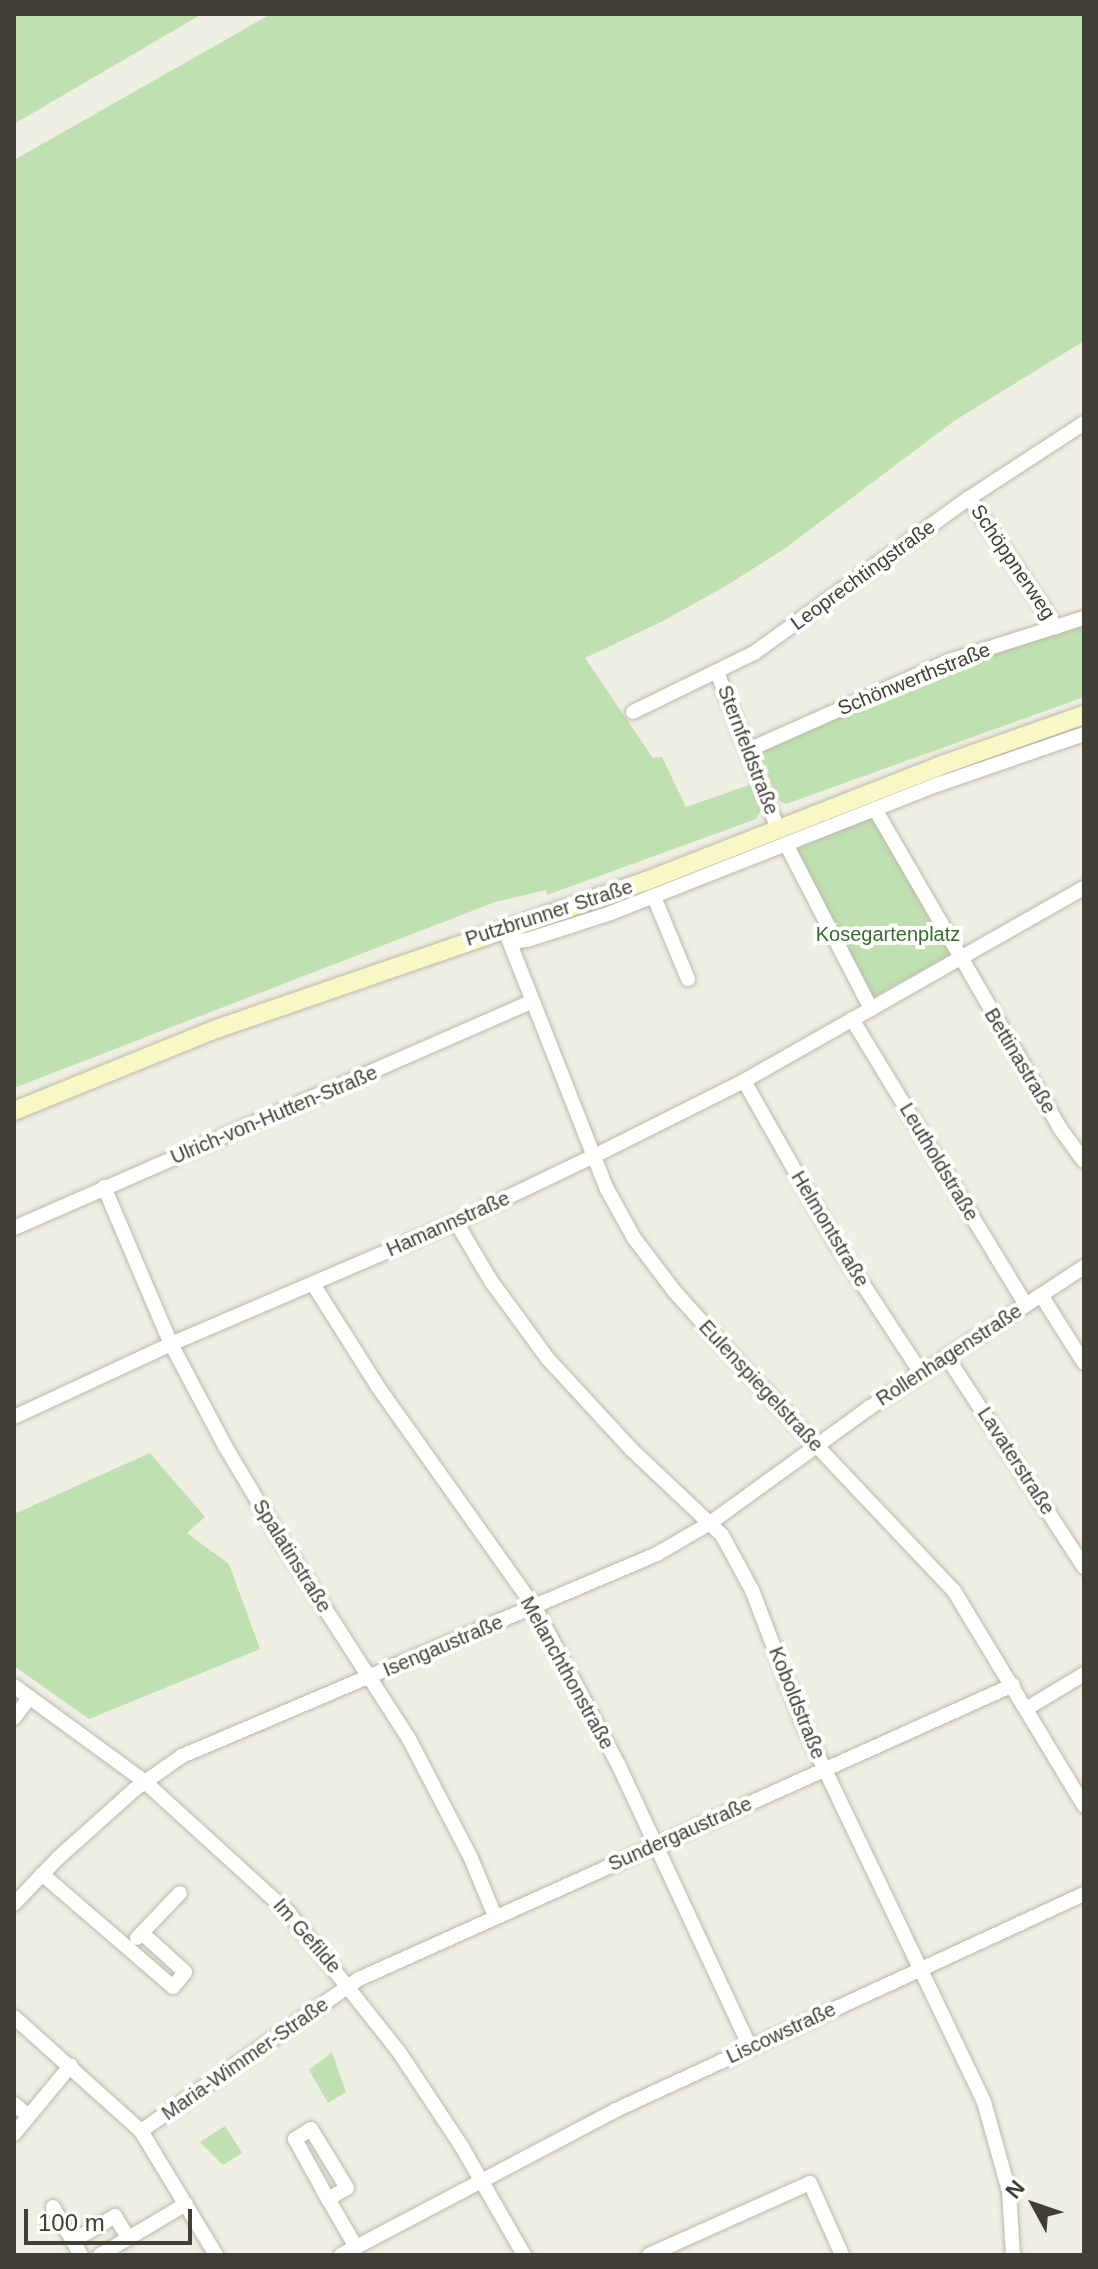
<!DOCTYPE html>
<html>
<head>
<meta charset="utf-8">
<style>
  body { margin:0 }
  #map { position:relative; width:1098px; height:2269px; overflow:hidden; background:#f0efe4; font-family:Arial,sans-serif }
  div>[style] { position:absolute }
  .green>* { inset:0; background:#bfe0b1 }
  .roads { filter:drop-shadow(0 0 2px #bab8a8) drop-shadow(0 0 2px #bab8a8) }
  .minor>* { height:14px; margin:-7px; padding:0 7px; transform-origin:7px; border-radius:7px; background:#fff }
  .secondary>* { height:18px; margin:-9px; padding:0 9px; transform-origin:9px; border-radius:9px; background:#f8f8c6 }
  span { translate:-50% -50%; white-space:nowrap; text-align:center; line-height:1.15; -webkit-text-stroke:8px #fff; paint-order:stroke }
  .street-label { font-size:20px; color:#413f35 }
  .park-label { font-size:20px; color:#376c2f }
  .frame { position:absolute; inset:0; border:16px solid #413f35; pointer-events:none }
  .north { position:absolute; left:994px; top:2165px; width:80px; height:80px; -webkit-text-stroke:6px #fff; paint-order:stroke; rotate:310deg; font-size:22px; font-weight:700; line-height:32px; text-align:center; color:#413f35 }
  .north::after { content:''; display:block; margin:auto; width:28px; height:36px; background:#413f35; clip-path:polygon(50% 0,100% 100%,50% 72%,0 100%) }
  .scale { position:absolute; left:24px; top:2209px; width:168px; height:36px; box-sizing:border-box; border:4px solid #413f35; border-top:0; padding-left:10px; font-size:24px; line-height:28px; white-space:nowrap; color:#413f35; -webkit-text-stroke:6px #fff; paint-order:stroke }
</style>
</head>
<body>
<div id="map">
  <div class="green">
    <div style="clip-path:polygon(14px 14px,202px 14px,14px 124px)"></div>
    <div style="clip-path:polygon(271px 14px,1084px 14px,1084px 341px,954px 421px,784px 549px,729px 584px,663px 621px,585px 658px,653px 758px,662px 757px,686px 807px,752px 784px,762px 808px,756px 819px,547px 895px,546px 890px,495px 902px,14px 1088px,14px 160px)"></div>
    <div style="clip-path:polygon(1084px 624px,1084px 697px,786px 804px,778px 800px,759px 752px,949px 667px)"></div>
    <div style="clip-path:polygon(872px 817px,950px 955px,872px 998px,796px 849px)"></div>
    <div style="clip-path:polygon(150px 1453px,205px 1517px,187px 1533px,229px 1564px,260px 1649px,89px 1719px,14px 1666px,14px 1514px)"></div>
    <div style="clip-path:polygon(332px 2052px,346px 2092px,328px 2103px,309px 2070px)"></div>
    <div style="clip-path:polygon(225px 2126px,242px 2153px,223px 2165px,200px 2142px)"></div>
  </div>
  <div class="roads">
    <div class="minor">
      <div style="left:969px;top:498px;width:156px;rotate:56deg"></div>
      <div style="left:717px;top:672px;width:168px;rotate:68.8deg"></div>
      <div style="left:633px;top:712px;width:135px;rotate:-26deg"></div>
      <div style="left:754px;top:653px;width:265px;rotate:-35.8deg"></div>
      <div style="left:969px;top:498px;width:137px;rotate:-33.1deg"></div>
      <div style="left:748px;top:750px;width:220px;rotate:-23.9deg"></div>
      <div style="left:949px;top:661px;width:142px;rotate:-17.7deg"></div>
      <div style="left:875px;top:809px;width:367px;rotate:59.9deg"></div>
      <div style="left:1059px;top:1127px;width:42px;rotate:53.7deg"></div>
      <div style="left:786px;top:844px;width:186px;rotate:62.7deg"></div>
      <div style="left:654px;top:897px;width:89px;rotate:67.5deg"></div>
      <div style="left:504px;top:928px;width:281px;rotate:68.5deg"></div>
      <div style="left:607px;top:1189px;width:56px;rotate:61.1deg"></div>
      <div style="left:634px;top:1238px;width:68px;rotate:52.8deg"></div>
      <div style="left:675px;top:1292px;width:103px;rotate:48.1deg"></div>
      <div style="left:744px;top:1369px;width:306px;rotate:46.6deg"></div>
      <div style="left:954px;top:1591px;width:251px;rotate:58.8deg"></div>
      <div style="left:510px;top:942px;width:17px;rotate:-7deg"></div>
      <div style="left:527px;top:940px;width:88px;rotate:-17.8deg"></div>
      <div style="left:611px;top:913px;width:352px;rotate:-21.5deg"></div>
      <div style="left:939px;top:784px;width:153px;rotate:-19deg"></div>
      <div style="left:852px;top:1019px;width:335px;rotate:58.7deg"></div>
      <div style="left:744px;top:1081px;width:186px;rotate:60.4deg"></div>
      <div style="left:836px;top:1243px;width:155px;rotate:56.8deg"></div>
      <div style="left:104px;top:1187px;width:171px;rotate:66.9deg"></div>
      <div style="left:171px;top:1344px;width:115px;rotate:62.1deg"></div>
      <div style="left:225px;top:1446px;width:115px;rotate:59.2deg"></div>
      <div style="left:284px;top:1545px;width:231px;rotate:57.2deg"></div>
      <div style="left:409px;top:1739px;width:132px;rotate:62.5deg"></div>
      <div style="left:470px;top:1856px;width:65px;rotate:67.4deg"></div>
      <div style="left:456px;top:1222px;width:69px;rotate:59.3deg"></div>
      <div style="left:491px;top:1281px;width:97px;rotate:53.8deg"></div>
      <div style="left:548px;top:1359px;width:124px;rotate:47.3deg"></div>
      <div style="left:632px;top:1450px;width:124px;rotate:43.4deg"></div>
      <div style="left:722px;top:1535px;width:63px;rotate:61.4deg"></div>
      <div style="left:752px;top:1590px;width:146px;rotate:69.1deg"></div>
      <div style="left:804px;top:1726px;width:417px;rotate:64.4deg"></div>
      <div style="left:984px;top:2102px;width:92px;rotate:74.3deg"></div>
      <div style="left:1009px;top:2191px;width:64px;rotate:86.4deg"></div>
      <div style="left:14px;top:1228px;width:566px;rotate:-23.62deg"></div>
      <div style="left:313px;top:1284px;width:122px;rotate:57.7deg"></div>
      <div style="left:378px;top:1387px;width:271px;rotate:54.6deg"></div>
      <div style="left:535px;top:1608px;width:177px;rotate:62deg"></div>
      <div style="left:618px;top:1764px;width:312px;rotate:65deg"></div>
      <div style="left:1041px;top:1295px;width:80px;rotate:57.7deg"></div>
      <div style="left:947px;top:1357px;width:251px;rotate:56.9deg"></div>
      <div style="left:14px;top:1417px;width:173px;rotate:-24.9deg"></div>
      <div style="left:171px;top:1344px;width:310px;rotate:-23.2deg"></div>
      <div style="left:456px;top:1222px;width:153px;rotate:-25.6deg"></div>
      <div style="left:594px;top:1156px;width:168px;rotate:-26.6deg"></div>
      <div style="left:744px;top:1081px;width:391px;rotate:-29.6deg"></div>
      <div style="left:14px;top:1686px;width:162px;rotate:36.2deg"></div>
      <div style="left:145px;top:1782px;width:193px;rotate:42.3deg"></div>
      <div style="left:288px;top:1912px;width:179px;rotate:51.6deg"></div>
      <div style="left:399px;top:2052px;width:114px;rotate:56.4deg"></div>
      <div style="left:462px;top:2147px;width:125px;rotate:60.1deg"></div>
      <div style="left:1026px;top:1709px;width:68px;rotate:-31.1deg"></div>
      <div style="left:14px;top:1718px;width:26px;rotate:-53deg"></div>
      <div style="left:42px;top:1874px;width:173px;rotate:40.8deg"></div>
      <div style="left:173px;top:1987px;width:19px;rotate:-51deg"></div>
      <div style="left:185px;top:1972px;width:58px;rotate:-137.8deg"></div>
      <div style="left:14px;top:1904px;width:64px;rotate:-46.3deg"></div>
      <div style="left:58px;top:1858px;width:103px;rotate:-41.9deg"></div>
      <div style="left:135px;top:1789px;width:57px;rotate:-35.1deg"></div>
      <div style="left:182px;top:1756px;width:516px;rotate:-23.04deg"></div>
      <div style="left:657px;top:1554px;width:61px;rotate:-30.3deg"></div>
      <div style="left:710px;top:1523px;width:196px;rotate:-35.9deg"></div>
      <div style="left:869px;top:1408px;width:257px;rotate:-33.3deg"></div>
      <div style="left:137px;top:1938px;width:62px;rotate:-46.3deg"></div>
      <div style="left:14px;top:2017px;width:171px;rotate:41.9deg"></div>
      <div style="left:141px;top:2131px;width:145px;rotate:58.8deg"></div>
      <div style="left:14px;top:2104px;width:19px;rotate:39deg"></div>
      <div style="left:141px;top:2131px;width:266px;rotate:-34.9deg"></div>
      <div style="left:359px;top:1979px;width:717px;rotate:-24.21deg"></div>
      <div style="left:14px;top:2134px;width:89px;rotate:-50.4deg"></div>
      <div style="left:328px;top:2199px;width:22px;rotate:-30deg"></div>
      <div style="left:347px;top:2188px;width:69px;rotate:-121.4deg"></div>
      <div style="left:311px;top:2129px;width:19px;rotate:148deg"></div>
      <div style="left:295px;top:2139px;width:68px;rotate:61.2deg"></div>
      <div style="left:328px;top:2199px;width:56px;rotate:59.7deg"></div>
      <div style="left:53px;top:2207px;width:56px;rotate:59.7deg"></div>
      <div style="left:73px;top:2241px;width:49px;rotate:-30.8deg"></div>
      <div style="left:115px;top:2216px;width:26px;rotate:59deg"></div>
      <div style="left:100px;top:2255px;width:100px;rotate:-30.7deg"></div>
      <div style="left:341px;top:2255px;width:311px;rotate:-27.8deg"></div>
      <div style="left:616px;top:2110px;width:515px;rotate:-24.78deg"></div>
      <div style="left:649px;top:2255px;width:176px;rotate:-24.1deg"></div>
      <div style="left:810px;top:2183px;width:79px;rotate:66deg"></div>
    </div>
    <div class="secondary">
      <div style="left:14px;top:1111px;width:218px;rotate:-22.1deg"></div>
      <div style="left:216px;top:1029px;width:455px;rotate:-19deg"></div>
      <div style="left:646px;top:881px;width:315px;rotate:-21.4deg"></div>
      <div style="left:939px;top:766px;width:154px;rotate:-19.4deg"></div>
    </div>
  </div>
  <div class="street-label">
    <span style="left:1013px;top:562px;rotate:56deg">Schöppnerweg</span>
    <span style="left:863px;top:575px;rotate:-36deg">Leoprechtingstraße</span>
    <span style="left:914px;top:679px;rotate:-22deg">Schönwerthstraße</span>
    <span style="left:748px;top:750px;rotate:69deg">Sternfeldstraße</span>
    <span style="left:549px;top:913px;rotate:-18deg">Putzbrunner Straße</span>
    <span style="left:1020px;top:1061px;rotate:59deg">Bettinastraße</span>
    <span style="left:274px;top:1115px;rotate:-23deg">Ulrich-von-Hutten-Straße</span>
    <span style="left:939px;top:1162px;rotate:59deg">Leutholdstraße</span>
    <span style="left:448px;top:1224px;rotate:-24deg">Hamannstraße</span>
    <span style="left:830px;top:1229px;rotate:59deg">Helmontstraße</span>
    <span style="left:949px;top:1355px;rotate:-33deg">Rollenhagenstraße</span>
    <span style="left:761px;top:1386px;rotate:47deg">Eulenspiegelstraße</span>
    <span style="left:1016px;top:1461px;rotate:57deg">Lavaterstraße</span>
    <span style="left:292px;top:1556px;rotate:58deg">Spalatinstraße</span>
    <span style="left:443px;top:1646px;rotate:-23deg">Isengaustraße</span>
    <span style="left:567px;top:1673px;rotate:61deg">Melanchthonstraße</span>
    <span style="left:797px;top:1703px;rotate:68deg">Koboldstraße</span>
    <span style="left:680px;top:1834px;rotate:-24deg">Sundergaustraße</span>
    <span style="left:307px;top:1936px;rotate:49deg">Im Gefilde</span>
    <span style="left:781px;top:2033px;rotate:-25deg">Liscowstraße</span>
    <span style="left:245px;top:2059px;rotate:-35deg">Maria-Wimmer-Straße</span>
  </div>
  <div class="park-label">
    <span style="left:888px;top:934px">Kosegartenplatz</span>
  </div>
  <div class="frame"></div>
  <div class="north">N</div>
  <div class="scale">100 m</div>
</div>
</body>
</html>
